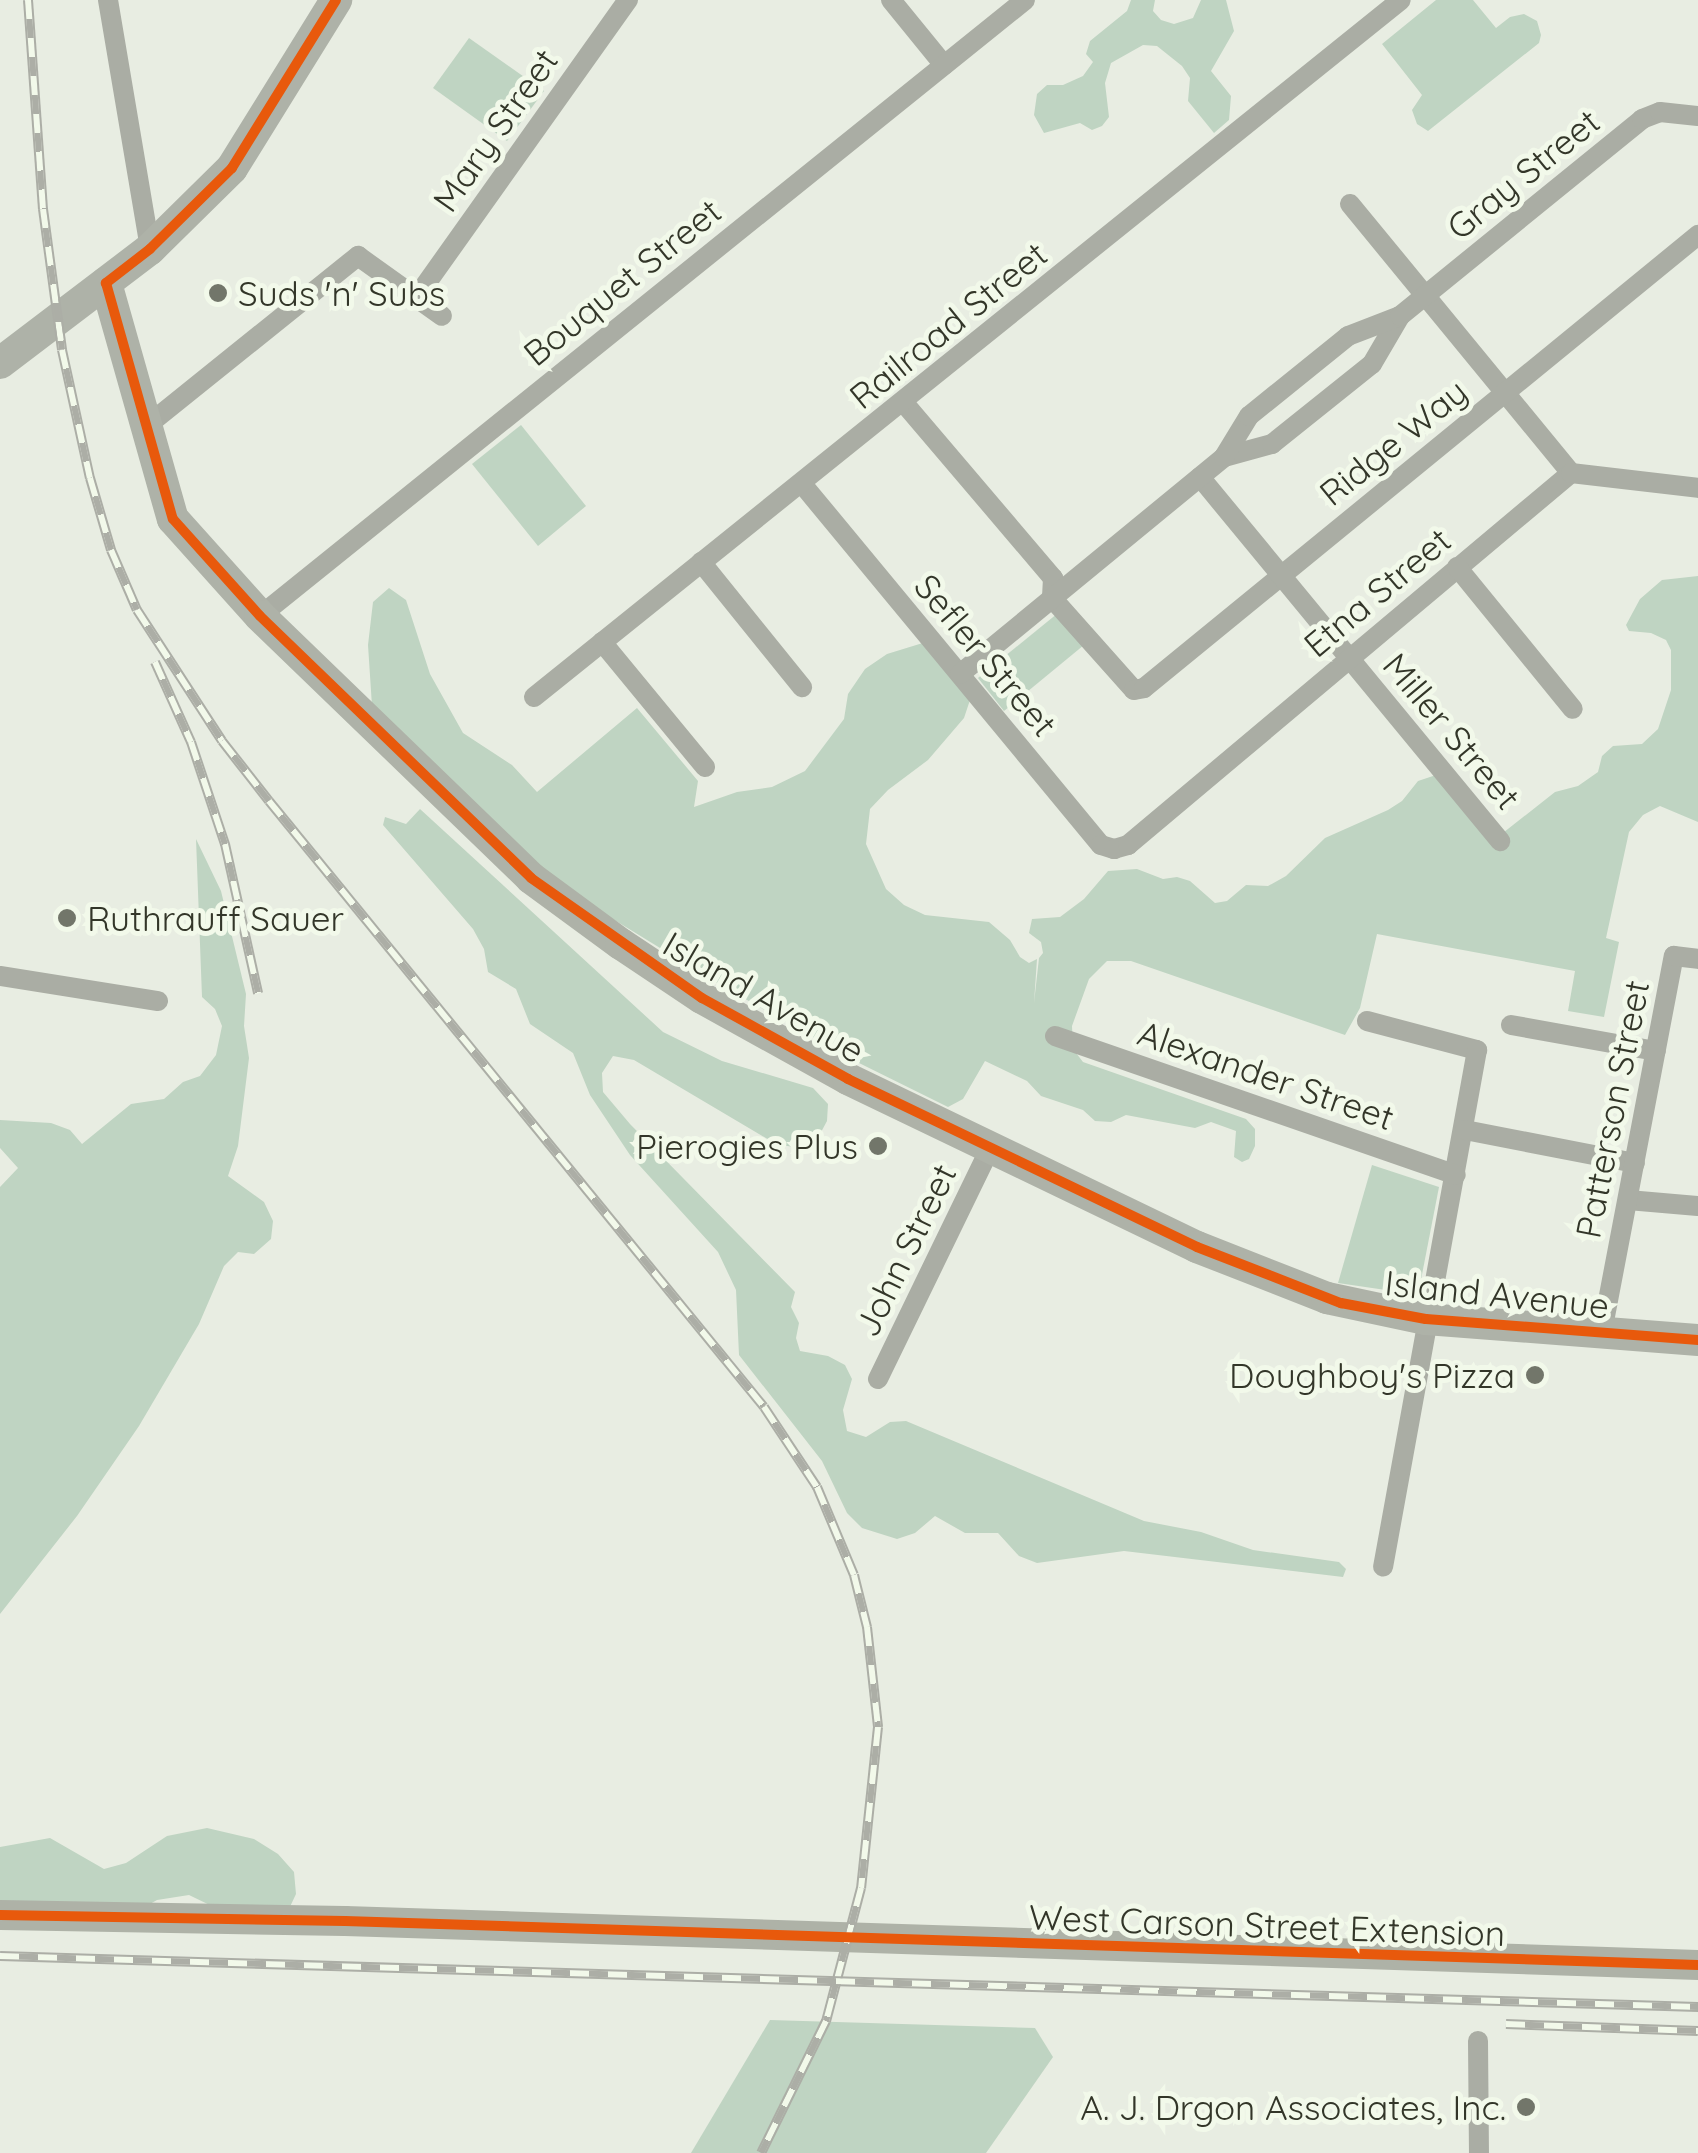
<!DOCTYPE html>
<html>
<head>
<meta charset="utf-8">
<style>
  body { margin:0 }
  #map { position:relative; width:1698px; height:2153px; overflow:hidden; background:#e8ede2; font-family:Quicksand,sans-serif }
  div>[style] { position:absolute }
  .green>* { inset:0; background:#bfd4c2 }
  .street>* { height:20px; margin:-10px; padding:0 10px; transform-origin:10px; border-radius:10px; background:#aaada4 }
  .secondary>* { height:30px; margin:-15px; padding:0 15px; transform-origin:15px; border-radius:15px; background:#aeb2a7 }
  .primary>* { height:32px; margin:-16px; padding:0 16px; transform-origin:16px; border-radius:16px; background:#aeb2a8 }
  .rail>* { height:10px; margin-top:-5px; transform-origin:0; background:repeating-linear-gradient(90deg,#f2f9ea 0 19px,#acaea6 0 38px); box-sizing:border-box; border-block:2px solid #acaea6 }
  .cycleway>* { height:10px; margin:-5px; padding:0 5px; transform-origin:5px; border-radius:5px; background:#e8590c }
  .dots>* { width:28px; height:28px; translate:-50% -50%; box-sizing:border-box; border:5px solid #f2f9ea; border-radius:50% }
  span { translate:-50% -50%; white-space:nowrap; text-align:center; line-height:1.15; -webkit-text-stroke:10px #f2f9ea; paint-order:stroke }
  .street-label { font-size:35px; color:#333629 }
  .poi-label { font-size:35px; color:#333629 }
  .left { translate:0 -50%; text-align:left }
  .right { translate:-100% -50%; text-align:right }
</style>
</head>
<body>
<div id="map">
  <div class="green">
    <div style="clip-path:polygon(1131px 0,1155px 0,1153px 11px,1161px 20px,1174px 24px,1193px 18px,1201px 0,1226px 0,1234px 31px,1211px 71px,1231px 96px,1229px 120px,1214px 133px,1188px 101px,1190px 78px,1182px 66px,1157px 46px,1143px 45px,1111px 63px,1105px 83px,1109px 117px,1102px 126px,1092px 130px,1080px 123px,1044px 133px,1034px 115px,1037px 94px,1047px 85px,1063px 85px,1083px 76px,1093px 62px,1086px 54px,1090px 41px,1127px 11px)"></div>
    <div style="clip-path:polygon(1436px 0,1473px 0,1496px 28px,1510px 17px,1524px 14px,1537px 21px,1541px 35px,1539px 43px,1428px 131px,1417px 124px,1412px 110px,1422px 95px,1382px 44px)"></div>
    <div style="clip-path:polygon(469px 38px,544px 91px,507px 141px,433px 88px)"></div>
    <div style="clip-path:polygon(521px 425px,586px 506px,538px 546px,472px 464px)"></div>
    <div style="clip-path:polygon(1698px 576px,1698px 822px,1660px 806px,1643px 815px,1629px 832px,1606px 938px,1619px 942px,1604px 1017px,1568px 1011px,1575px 971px,1377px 934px,1360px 1008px,1345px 1035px,1131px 961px,1107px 961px,1089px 979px,1072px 1026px,1073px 1049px,1083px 1062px,1246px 1119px,1255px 1129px,1255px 1146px,1249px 1159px,1242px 1162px,1234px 1157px,1236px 1131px,1211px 1122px,1195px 1128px,1126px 1115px,1111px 1122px,1095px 1121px,1083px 1110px,1041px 1096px,1027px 1081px,985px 1061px,963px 1099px,948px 1107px,857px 1062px,717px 983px,538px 873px,372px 706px,368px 645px,373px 602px,389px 588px,406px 600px,430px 674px,463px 733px,512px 765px,537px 792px,637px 708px,698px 781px,694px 807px,737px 792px,772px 787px,805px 771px,844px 719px,848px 694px,865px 669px,887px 654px,926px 642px,971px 697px,964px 718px,928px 760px,888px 790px,870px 809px,866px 844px,886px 889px,904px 905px,925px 915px,989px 922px,1010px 940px,1020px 957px,1029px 963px,1037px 959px,1034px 1003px,1039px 958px,1043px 953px,1041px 942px,1029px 933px,1032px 919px,1060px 917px,1084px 899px,1108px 871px,1137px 869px,1163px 879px,1177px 877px,1190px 881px,1215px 903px,1227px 901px,1246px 885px,1268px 886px,1286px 876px,1325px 838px,1388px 810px,1402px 801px,1418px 781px,1436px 775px,1494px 840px,1555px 792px,1578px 786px,1598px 772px,1602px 756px,1613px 746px,1642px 744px,1658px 729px,1671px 690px,1671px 650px,1666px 640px,1651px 633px,1629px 631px,1626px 625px,1640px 599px,1662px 580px)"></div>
    <div style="clip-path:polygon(1058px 613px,1084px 645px,1004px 711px,978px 678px)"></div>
    <div style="clip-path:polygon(420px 809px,663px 1032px,722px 1061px,813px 1088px,828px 1104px,827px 1121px,820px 1134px,799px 1148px,776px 1144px,634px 1060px,613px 1056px,602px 1073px,603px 1092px,630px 1124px,795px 1292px,791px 1307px,799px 1323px,796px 1338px,800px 1351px,828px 1356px,845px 1365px,852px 1379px,843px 1410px,847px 1431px,866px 1437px,890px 1422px,906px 1421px,1144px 1521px,1201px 1532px,1253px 1550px,1339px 1562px,1346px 1569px,1343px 1577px,1124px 1551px,1037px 1563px,1019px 1556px,998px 1533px,965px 1533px,935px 1516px,915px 1533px,897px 1539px,862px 1528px,847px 1513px,822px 1461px,739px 1355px,736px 1290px,718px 1252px,630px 1155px,590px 1095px,573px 1053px,530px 1024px,516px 989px,488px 972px,484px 949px,473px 929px,383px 825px,385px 817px,406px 824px)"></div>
    <div style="clip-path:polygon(196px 839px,221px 891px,246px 994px,244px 1026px,249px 1058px,238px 1146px,228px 1176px,264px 1202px,273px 1221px,271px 1239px,254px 1254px,238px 1252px,224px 1266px,199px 1324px,139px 1426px,77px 1516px,0 1614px,0 1187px,18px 1168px,0 1148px,0 1120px,51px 1123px,70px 1130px,82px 1144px,131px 1104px,164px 1099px,183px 1082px,200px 1076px,216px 1055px,222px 1026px,215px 1009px,202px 997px)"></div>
    <div style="clip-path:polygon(1372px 1165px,1439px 1187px,1419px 1290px,1413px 1294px,1338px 1283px)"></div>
    <div style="clip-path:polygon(207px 1828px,254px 1839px,278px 1854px,294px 1872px,296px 1894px,288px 1911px,220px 1910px,189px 1895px,157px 1900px,125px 1918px,0 1908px,0 1847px,50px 1838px,104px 1869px,126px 1863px,167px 1836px)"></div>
    <div style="clip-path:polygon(770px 2020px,1035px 2028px,1053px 2057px,986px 2153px,691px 2153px)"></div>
  </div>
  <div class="street">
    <div style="left:108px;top:0;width:253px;rotate:80.4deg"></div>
    <div style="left:891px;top:0;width:84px;rotate:50.8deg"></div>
    <div style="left:1350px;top:204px;width:348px;rotate:50.6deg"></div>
    <div style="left:416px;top:298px;width:366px;rotate:-54.6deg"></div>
    <div style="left:904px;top:403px;width:230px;rotate:49.6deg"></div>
    <div style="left:1053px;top:578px;width:20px;rotate:93deg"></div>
    <div style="left:1052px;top:598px;width:123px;rotate:48.3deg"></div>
    <div style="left:1134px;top:690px;width:10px;rotate:-11deg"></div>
    <div style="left:1144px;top:688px;width:716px;rotate:-39.27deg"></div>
    <div style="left:144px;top:428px;width:275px;rotate:-38.8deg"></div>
    <div style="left:358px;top:256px;width:103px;rotate:35.5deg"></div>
    <div style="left:1224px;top:457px;width:50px;rotate:-15.2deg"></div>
    <div style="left:1272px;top:444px;width:128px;rotate:-38.7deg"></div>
    <div style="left:1372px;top:364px;width:56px;rotate:-59.7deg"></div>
    <div style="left:1200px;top:477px;width:472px;rotate:50.5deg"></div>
    <div style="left:803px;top:485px;width:467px;rotate:50.4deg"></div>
    <div style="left:1101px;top:845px;width:14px;rotate:17deg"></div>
    <div style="left:1114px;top:849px;width:15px;rotate:-16deg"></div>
    <div style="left:1128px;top:845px;width:578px;rotate:-40.02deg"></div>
    <div style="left:1571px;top:473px;width:128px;rotate:6.7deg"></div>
    <div style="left:701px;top:562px;width:161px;rotate:51.1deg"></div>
    <div style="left:1457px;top:567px;width:183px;rotate:50.8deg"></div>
    <div style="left:260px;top:616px;width:982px;rotate:-38.84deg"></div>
    <div style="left:602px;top:642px;width:162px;rotate:50.5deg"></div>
    <div style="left:960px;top:674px;width:342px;rotate:-39.4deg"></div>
    <div style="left:1224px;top:457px;width:48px;rotate:-58.6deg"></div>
    <div style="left:1249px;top:416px;width:127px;rotate:-38.9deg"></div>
    <div style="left:1348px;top:336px;width:56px;rotate:-21deg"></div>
    <div style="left:1400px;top:316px;width:312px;rotate:-39.1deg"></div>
    <div style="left:1642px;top:119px;width:19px;rotate:-21deg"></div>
    <div style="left:1660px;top:112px;width:38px;rotate:6deg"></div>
    <div style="left:534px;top:697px;width:1112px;rotate:-38.8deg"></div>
    <div style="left:0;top:976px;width:160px;rotate:9deg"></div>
    <div style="left:1367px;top:1021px;width:114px;rotate:14.8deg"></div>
    <div style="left:1477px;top:1050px;width:525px;rotate:100.3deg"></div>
    <div style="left:1511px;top:1025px;width:147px;rotate:10.2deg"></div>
    <div style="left:1055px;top:1036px;width:424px;rotate:19.1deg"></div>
    <div style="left:1465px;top:1130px;width:173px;rotate:11deg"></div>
    <div style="left:1628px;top:1200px;width:70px;rotate:4.9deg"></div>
    <div style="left:1602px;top:1332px;width:383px;rotate:-79.2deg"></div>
    <div style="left:1674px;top:956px;width:24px;rotate:7deg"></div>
    <div style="left:878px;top:1379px;width:257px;rotate:-64.1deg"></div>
    <div style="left:1478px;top:2041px;width:112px;rotate:89.5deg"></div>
  </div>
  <div class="secondary">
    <div style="left:0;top:1915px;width:345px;rotate:1deg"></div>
    <div style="left:345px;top:1921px;width:1354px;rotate:1.86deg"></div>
  </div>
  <div class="primary">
    <div style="left:106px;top:283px;width:245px;rotate:74.2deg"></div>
    <div style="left:173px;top:519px;width:130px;rotate:48.1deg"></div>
    <div style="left:260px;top:616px;width:377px;rotate:44deg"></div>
    <div style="left:531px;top:878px;width:112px;rotate:36.3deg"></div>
    <div style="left:621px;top:944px;width:97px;rotate:33.7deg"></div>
    <div style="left:702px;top:998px;width:167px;rotate:29deg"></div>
    <div style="left:848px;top:1079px;width:387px;rotate:25.7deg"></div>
    <div style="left:1197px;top:1247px;width:140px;rotate:21.4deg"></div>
    <div style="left:1327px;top:1298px;width:101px;rotate:12deg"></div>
    <div style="left:1426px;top:1319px;width:273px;rotate:4.4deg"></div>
    <div style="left:0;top:363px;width:188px;rotate:-37.2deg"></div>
    <div style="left:150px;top:249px;width:115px;rotate:-44.6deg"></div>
    <div style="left:232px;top:168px;width:198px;rotate:-58.2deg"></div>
  </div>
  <div class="rail">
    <div style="left:28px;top:0;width:210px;rotate:85.9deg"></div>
    <div style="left:43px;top:209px;width:142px;rotate:82.3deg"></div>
    <div style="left:62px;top:350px;width:131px;rotate:77.7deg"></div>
    <div style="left:90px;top:478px;width:75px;rotate:73.7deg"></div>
    <div style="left:111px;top:550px;width:65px;rotate:66.6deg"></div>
    <div style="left:137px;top:610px;width:156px;rotate:57deg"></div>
    <div style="left:222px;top:741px;width:76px;rotate:51.9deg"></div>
    <div style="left:269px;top:801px;width:782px;rotate:50.76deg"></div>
    <div style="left:764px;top:1407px;width:96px;rotate:56.5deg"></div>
    <div style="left:817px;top:1487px;width:95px;rotate:67.2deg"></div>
    <div style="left:854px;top:1575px;width:54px;rotate:76deg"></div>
    <div style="left:867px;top:1627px;width:101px;rotate:83.7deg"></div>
    <div style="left:878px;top:1727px;width:162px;rotate:96deg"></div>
    <div style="left:861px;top:1888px;width:138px;rotate:104.7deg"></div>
    <div style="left:826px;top:2021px;width:147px;rotate:116.2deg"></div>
    <div style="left:155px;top:662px;width:88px;rotate:65.8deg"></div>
    <div style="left:191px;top:742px;width:108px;rotate:71.6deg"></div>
    <div style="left:225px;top:844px;width:153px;rotate:77.5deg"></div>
    <div style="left:0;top:1956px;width:1699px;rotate:1.72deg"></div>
    <div style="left:1506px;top:2024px;width:192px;rotate:2.1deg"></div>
  </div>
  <div class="cycleway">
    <div style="left:336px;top:0;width:198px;rotate:121.8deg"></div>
    <div style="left:232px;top:168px;width:115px;rotate:135.4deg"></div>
    <div style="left:150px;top:249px;width:56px;rotate:142.3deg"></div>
    <div style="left:106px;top:283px;width:245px;rotate:74.2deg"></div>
    <div style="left:173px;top:519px;width:130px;rotate:48.1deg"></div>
    <div style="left:260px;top:616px;width:377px;rotate:44deg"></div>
    <div style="left:531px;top:878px;width:209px;rotate:35.1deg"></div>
    <div style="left:702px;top:998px;width:167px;rotate:29deg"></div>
    <div style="left:848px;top:1079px;width:387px;rotate:25.7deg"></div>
    <div style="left:1197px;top:1247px;width:155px;rotate:21.3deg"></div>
    <div style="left:1341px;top:1303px;width:86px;rotate:10.7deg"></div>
    <div style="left:1426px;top:1319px;width:273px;rotate:4.4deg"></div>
    <div style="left:0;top:1915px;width:345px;rotate:1deg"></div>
    <div style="left:345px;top:1921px;width:1354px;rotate:1.86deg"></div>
  </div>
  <div class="dots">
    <div style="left:218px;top:293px;background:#72766a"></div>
    <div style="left:67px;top:918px;background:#72766a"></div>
    <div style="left:878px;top:1146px;background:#72766a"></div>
    <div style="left:1535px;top:1375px;background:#72766a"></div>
    <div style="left:1526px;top:2107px;background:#72766a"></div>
  </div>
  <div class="street-label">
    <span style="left:495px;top:130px;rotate:-55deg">Mary Street</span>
    <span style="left:1523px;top:174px;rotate:-39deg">Gray Street</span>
    <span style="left:622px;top:282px;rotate:-39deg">Bouquet Street</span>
    <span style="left:948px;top:325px;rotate:-39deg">Railroad Street</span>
    <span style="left:1393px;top:442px;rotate:-39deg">Ridge Way</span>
    <span style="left:1377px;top:592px;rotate:-40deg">Etna Street</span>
    <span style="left:986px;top:655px;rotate:50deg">Sefler Street</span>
    <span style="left:1452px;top:731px;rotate:50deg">Miller Street</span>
    <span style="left:764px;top:997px;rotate:30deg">Island Avenue</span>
    <span style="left:1266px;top:1075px;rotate:19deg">Alexander Street</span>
    <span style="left:1612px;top:1109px;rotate:-79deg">Patterson Street</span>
    <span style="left:905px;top:1250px;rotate:-64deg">John Street</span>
    <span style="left:1497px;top:1294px;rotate:6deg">Island Avenue</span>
    <span style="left:1267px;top:1925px;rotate:2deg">West Carson Street Extension</span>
  </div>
  <div class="poi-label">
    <span class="left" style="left:238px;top:293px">Suds 'n' Subs</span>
    <span class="left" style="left:87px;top:918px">Ruthrauff Sauer</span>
    <span class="right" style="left:858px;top:1146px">Pierogies Plus</span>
    <span class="right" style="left:1515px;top:1375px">Doughboy's Pizza</span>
    <span class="right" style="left:1506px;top:2107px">A. J. Drgon Associates, Inc.</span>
  </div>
</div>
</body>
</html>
